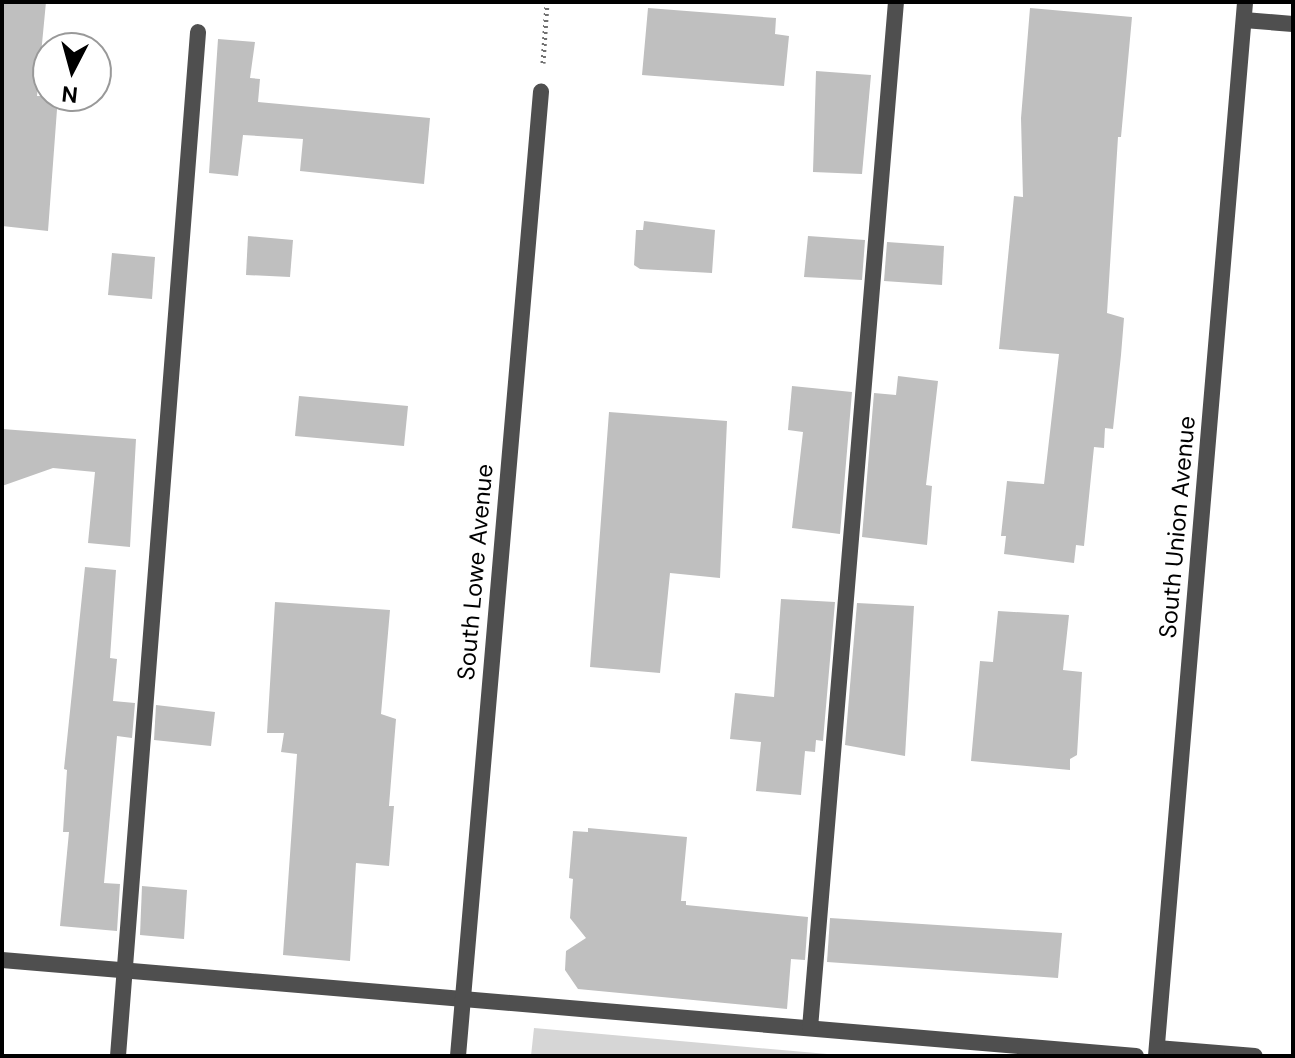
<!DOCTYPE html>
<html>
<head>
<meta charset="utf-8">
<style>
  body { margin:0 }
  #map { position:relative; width:1295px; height:1058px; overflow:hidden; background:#fff; font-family:"DM Sans",sans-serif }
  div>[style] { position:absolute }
  .green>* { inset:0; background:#d6d6d6 }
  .building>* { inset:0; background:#bfbfbf }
  .path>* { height:5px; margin-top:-2.5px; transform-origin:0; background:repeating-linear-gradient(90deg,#717171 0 2px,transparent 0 6px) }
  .lane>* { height:16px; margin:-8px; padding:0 8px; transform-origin:8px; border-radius:8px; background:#4f4f4f }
  .street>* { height:16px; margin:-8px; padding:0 8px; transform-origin:8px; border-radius:8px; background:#4f4f4f }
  span { translate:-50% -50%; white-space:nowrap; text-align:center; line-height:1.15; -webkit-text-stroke:6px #fff; paint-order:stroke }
  .street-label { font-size:24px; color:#000 }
  .frame { position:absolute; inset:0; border:4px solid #000; pointer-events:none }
  .north { position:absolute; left:32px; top:32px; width:80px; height:80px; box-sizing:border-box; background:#fff; border:2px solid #999; border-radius:50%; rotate:186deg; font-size:22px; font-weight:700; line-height:32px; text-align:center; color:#000 }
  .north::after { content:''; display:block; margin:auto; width:28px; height:36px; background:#000; clip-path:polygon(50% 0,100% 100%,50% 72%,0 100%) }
</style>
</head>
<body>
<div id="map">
  <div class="green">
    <div style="clip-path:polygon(534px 1028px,850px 1056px,531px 1056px)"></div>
  </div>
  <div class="building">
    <div style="clip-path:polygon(2px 2px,46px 2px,37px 96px,58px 96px,48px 231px,2px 226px)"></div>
    <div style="clip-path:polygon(648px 8px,776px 18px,775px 34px,789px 36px,784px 86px,642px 75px)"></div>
    <div style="clip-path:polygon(1030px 8px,1132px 17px,1121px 137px,1118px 137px,1107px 313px,1124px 318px,1121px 355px,1113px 429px,1105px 428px,1104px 448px,1094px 447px,1084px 546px,1076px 545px,1074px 563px,1004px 554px,1006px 536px,1001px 536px,1007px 481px,1044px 484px,1059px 354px,999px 349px,1014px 196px,1023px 197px,1021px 118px)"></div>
    <div style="clip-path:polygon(218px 39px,255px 42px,250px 78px,260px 79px,258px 102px,430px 118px,424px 184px,300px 171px,303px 139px,243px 135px,238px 176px,209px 173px)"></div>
    <div style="clip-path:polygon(816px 71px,871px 75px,862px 174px,813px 172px)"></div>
    <div style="clip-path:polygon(644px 221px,715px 230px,712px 273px,640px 269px,634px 265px,636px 230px,643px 230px)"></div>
    <div style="clip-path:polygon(248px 236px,293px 240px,290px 277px,246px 275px)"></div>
    <div style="clip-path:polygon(808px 236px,865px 240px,862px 280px,804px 277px)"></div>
    <div style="clip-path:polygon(887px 242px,944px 246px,942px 285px,884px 281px)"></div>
    <div style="clip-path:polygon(112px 253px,155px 257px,152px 299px,108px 295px)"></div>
    <div style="clip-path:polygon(898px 376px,938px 381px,926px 485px,932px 486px,927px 545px,862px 537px,874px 393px,896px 395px)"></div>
    <div style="clip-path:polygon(792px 386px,852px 392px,840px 534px,792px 528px,803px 432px,788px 430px)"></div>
    <div style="clip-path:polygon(299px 396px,408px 406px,404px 446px,295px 436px)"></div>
    <div style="clip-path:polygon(609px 412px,727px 421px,720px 578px,670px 573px,660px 673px,590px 667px)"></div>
    <div style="clip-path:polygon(2px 429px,136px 439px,130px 547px,88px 543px,95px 472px,53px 468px,2px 486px)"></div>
    <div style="clip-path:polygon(85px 567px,116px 570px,110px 658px,117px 659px,113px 701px,135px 703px,132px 738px,117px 736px,104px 883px,120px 884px,117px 931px,60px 926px,69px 832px,63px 832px,67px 770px,64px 769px)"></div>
    <div style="clip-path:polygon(781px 599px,835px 602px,823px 741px,816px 740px,815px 752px,805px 751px,801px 795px,756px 791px,761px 742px,730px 739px,735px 693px,774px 697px)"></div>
    <div style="clip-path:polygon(275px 602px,390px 610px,381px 714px,396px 719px,389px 806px,394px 806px,389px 866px,356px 863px,350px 961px,283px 955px,297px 754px,281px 752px,284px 733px,267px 733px)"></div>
    <div style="clip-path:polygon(857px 603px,914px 606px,905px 756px,845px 745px)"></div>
    <div style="clip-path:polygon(998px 611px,1069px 615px,1063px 670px,1082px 672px,1077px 755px,1070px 759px,1070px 770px,971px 761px,980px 661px,993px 662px)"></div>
    <div style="clip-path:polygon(156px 705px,215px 712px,211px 746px,154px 740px)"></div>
    <div style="clip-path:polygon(588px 828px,687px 837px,681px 901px,686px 901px,686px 905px,808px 917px,805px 960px,791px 959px,787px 1009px,578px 989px,565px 970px,566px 951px,586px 938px,570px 918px,573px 879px,569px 878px,573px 831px,588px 832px)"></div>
    <div style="clip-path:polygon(142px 886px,187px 890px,184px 939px,140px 935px)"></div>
    <div style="clip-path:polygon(830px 918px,1062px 933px,1058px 978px,827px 962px)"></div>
  </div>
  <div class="path">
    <div style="left:543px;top:63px;width:61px;rotate:-86.2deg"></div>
  </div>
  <div class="lane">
    <div style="left:2px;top:960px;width:1138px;rotate:4.84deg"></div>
    <div style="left:810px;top:1028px;width:1030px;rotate:-85.21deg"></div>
    <div style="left:1157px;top:1048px;width:98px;rotate:4.7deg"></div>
    <div style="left:118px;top:1056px;width:1027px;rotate:-85.53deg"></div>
  </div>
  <div class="street">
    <div style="left:1244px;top:20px;width:49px;rotate:4.7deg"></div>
    <div style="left:458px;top:1056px;width:968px;rotate:-85.08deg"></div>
    <div style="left:1156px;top:1056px;width:1058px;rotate:-85.17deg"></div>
  </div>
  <div class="street-label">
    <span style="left:1177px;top:527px;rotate:-85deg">South Union Avenue</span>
    <span style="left:475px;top:572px;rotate:-85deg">South Lowe Avenue</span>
  </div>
  <div class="frame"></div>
  <div class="north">N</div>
</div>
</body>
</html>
